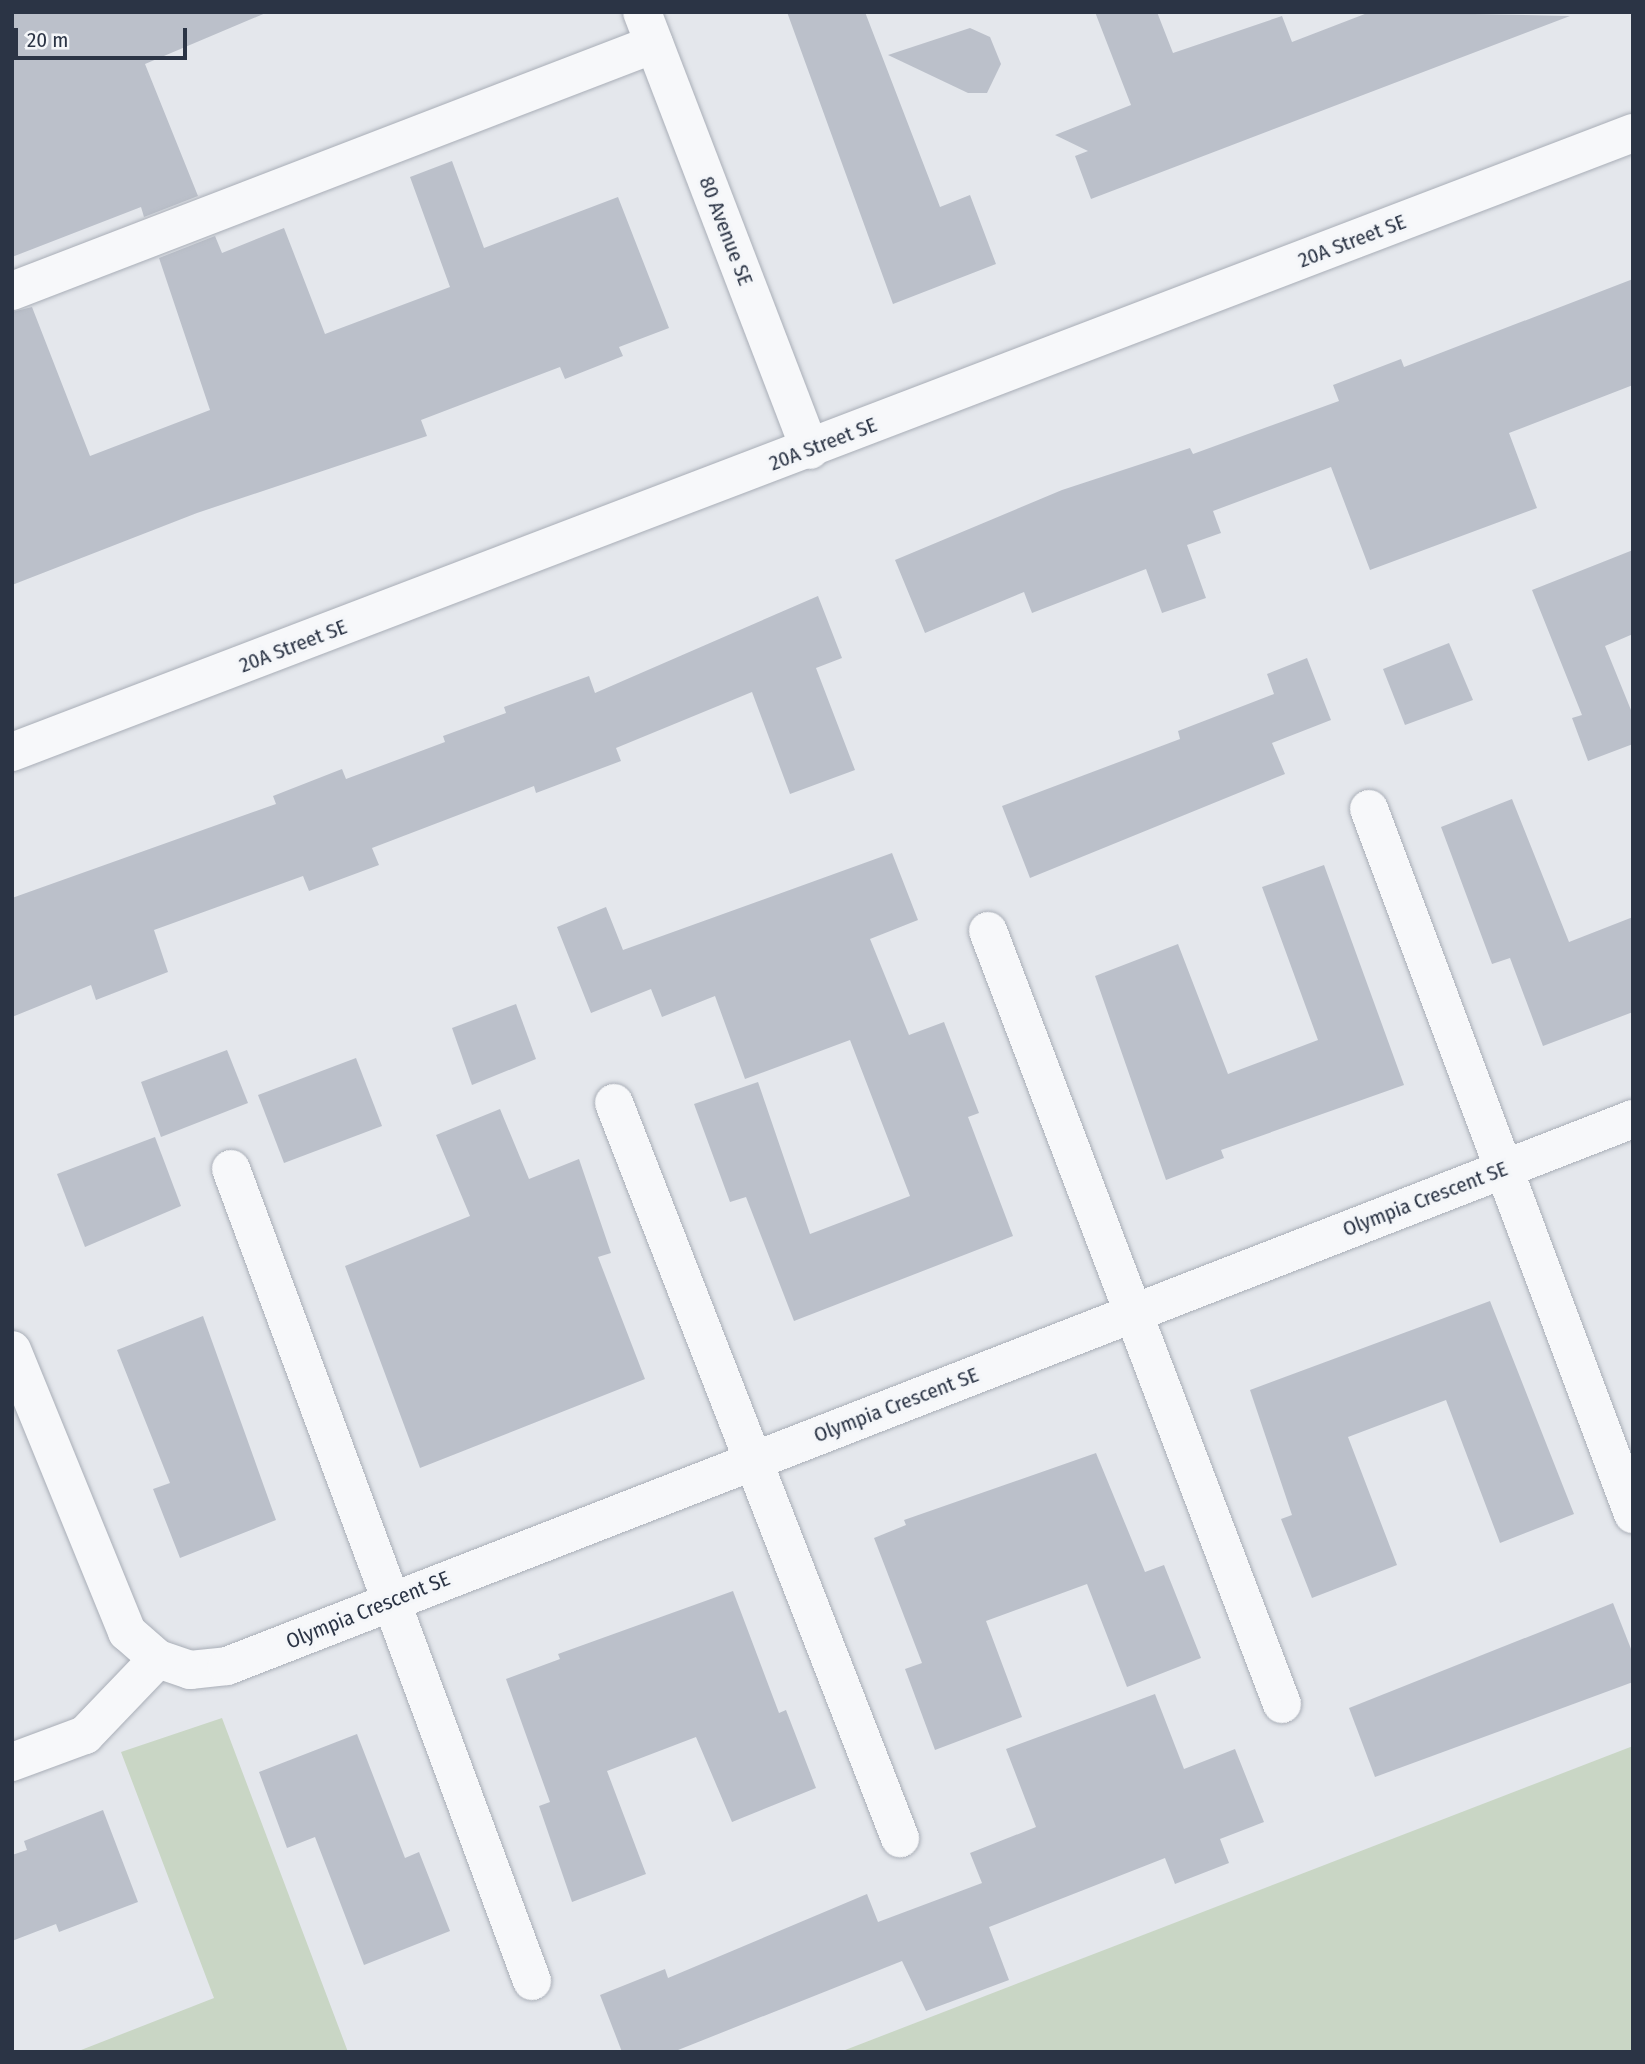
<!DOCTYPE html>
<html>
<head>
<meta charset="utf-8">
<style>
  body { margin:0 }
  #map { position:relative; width:1645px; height:2064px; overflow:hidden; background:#e4e7ec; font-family:"Fira Sans Condensed",sans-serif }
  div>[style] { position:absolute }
  .green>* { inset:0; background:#c9d6c5 }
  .building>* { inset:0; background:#bbc0ca }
  .roads { filter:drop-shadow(0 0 2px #a9aeb7) drop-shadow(0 0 2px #a9aeb7) }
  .minor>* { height:38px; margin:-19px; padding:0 19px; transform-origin:19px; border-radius:19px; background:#f7f8fa }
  span { translate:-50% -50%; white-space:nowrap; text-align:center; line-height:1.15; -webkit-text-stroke:6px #f4f6f9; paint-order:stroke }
  .street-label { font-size:21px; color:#2b3445 }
  .frame { position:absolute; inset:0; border:14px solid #2b3445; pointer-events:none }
  .scale { position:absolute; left:14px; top:28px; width:173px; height:32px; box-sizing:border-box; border:4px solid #2b3445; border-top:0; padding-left:9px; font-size:21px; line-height:24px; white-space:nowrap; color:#2b3445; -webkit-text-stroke:5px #f4f6f9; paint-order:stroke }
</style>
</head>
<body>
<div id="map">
  <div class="green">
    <div style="clip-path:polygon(222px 1718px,348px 2052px,76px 2052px,214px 1998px,121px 1752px)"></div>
    <div style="clip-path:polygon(1633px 1746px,1633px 2052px,840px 2052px)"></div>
  </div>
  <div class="building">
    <div style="clip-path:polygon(12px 12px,268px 12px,145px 64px,198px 196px,144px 217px,141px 207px,12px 257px)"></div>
    <div style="clip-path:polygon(787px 12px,865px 12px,940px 207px,970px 195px,996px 264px,893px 304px)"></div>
    <div style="clip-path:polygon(1095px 12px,1157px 12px,1173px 53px,1282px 16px,1292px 42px,1370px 12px,1570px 16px,1091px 199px,1075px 156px,1088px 151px,1055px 135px,1131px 105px)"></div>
    <div style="clip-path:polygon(970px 28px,990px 37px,1001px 64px,987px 93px,968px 93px,888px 55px)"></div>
    <div style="clip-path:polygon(452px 161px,484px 248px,618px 197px,669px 328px,619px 347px,623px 356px,565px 379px,560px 367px,421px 420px,427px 436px,197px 513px,12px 585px,12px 312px,32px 307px,90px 456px,210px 410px,159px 258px,215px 236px,222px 253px,284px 228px,325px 334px,450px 287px,410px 177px)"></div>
    <div style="clip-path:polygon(1633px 279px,1633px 385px,1509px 433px,1537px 508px,1370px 570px,1331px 467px,1213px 511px,1221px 533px,1187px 545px,1206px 598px,1162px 613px,1146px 569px,1032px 613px,1024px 592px,925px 633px,895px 560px,1062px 490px,1190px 448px,1193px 454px,1339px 401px,1333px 385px,1401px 359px,1404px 367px)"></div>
    <div style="clip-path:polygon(1633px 550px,1633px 634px,1605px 646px,1633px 715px,1633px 744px,1588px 761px,1572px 718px,1582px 715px,1532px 590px)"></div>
    <div style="clip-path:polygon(818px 596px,842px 658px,816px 668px,855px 770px,790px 794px,752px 692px,616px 748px,621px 761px,536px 793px,534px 786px,372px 848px,379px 865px,309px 891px,303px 876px,154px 930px,168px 972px,96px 1000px,91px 985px,12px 1017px,12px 898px,276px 804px,273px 796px,342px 769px,346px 779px,445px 742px,443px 736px,506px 713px,504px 707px,589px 676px,595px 693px)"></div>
    <div style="clip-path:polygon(1449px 643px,1473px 700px,1405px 725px,1383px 669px)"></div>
    <div style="clip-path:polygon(1307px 658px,1331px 720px,1272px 743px,1285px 774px,1030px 878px,1002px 806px,1180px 739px,1178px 731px,1274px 694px,1267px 674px)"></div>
    <div style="clip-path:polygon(1512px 799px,1569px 942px,1633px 917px,1633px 1012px,1543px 1046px,1510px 958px,1492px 964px,1441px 827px)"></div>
    <div style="clip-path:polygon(892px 853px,918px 920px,870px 939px,909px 1035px,944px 1022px,979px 1113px,968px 1117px,1013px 1236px,794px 1321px,746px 1197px,730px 1202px,694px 1104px,758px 1082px,810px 1234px,910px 1196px,850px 1040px,745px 1079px,715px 996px,662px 1017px,651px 989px,591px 1013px,557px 927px,606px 907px,623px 950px)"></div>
    <div style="clip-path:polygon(1324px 865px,1404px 1085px,1221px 1150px,1224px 1158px,1166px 1180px,1095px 976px,1178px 944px,1228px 1074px,1318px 1040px,1262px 887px)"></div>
    <div style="clip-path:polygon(516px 1004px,536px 1059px,472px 1085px,452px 1028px)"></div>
    <div style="clip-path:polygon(227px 1050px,248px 1103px,161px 1137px,141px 1082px)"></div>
    <div style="clip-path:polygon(356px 1058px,382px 1126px,284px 1163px,258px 1095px)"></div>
    <div style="clip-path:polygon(500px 1109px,529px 1179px,579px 1159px,611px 1253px,598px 1257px,645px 1379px,420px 1468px,345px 1266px,470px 1216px,436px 1135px)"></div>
    <div style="clip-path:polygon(155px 1137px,181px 1206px,85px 1247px,57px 1174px)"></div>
    <div style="clip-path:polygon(1490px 1301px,1574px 1514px,1500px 1543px,1446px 1400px,1348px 1437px,1397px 1565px,1312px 1598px,1281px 1519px,1292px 1515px,1250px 1390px)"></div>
    <div style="clip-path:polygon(203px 1316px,276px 1520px,180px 1558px,153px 1489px,170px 1483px,117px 1350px)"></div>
    <div style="clip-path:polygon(1096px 1453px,1145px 1572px,1164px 1565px,1201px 1658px,1127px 1687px,1087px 1584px,986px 1621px,1022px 1717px,935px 1750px,905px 1669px,922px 1663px,874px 1538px,906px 1525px,904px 1520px)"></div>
    <div style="clip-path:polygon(733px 1591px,779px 1713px,786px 1710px,816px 1788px,732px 1822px,696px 1737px,607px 1771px,646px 1874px,572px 1902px,539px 1806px,550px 1802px,506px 1679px,560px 1659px,558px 1654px)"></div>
    <div style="clip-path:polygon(1613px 1603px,1633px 1654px,1633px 1682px,1375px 1777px,1349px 1708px)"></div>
    <div style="clip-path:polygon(1155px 1694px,1184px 1769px,1235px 1749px,1264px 1822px,1220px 1839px,1229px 1863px,1175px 1884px,1165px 1858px,989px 1927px,1009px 1980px,926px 2011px,902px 1961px,673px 2052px,622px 2052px,600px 1995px,665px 1969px,668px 1978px,867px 1894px,878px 1922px,982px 1883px,970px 1853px,1036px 1827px,1006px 1749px)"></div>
    <div style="clip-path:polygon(357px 1734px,405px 1858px,419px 1852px,450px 1931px,364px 1965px,315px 1837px,287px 1848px,259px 1772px)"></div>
    <div style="clip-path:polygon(103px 1810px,138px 1902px,59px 1932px,56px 1924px,12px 1941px,12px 1855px,27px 1850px,24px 1841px)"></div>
  </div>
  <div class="roads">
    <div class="minor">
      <div style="left:642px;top:12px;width:469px;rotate:69deg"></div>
      <div style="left:12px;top:291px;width:688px;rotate:-21.04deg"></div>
      <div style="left:12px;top:752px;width:1735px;rotate:-20.9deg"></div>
      <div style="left:1369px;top:809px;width:753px;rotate:69.47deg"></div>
      <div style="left:988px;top:931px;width:827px;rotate:69.18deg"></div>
      <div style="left:614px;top:1103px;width:789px;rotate:68.74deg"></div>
      <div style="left:231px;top:1169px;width:866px;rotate:69.66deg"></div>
      <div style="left:12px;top:1350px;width:305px;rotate:67.8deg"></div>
      <div style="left:127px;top:1632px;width:41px;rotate:41.1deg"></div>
      <div style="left:158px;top:1659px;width:34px;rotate:19deg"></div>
      <div style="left:190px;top:1670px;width:37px;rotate:-6deg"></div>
      <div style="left:227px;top:1666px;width:1509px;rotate:-21.26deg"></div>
      <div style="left:12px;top:1762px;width:78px;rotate:-20.3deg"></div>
      <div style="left:85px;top:1735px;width:105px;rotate:-46.2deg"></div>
    </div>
  </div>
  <div class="street-label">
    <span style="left:726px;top:231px;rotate:69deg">80 Avenue SE</span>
    <span style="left:1352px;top:241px;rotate:-21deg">20A Street SE</span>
    <span style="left:823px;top:444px;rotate:-21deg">20A Street SE</span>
    <span style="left:293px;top:646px;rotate:-21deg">20A Street SE</span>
    <span style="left:1425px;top:1199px;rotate:-21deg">Olympia Crescent SE</span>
    <span style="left:896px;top:1405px;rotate:-21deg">Olympia Crescent SE</span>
    <span style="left:368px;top:1610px;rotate:-22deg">Olympia Crescent SE</span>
  </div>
  <div class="frame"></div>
  <div class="scale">20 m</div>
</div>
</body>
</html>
